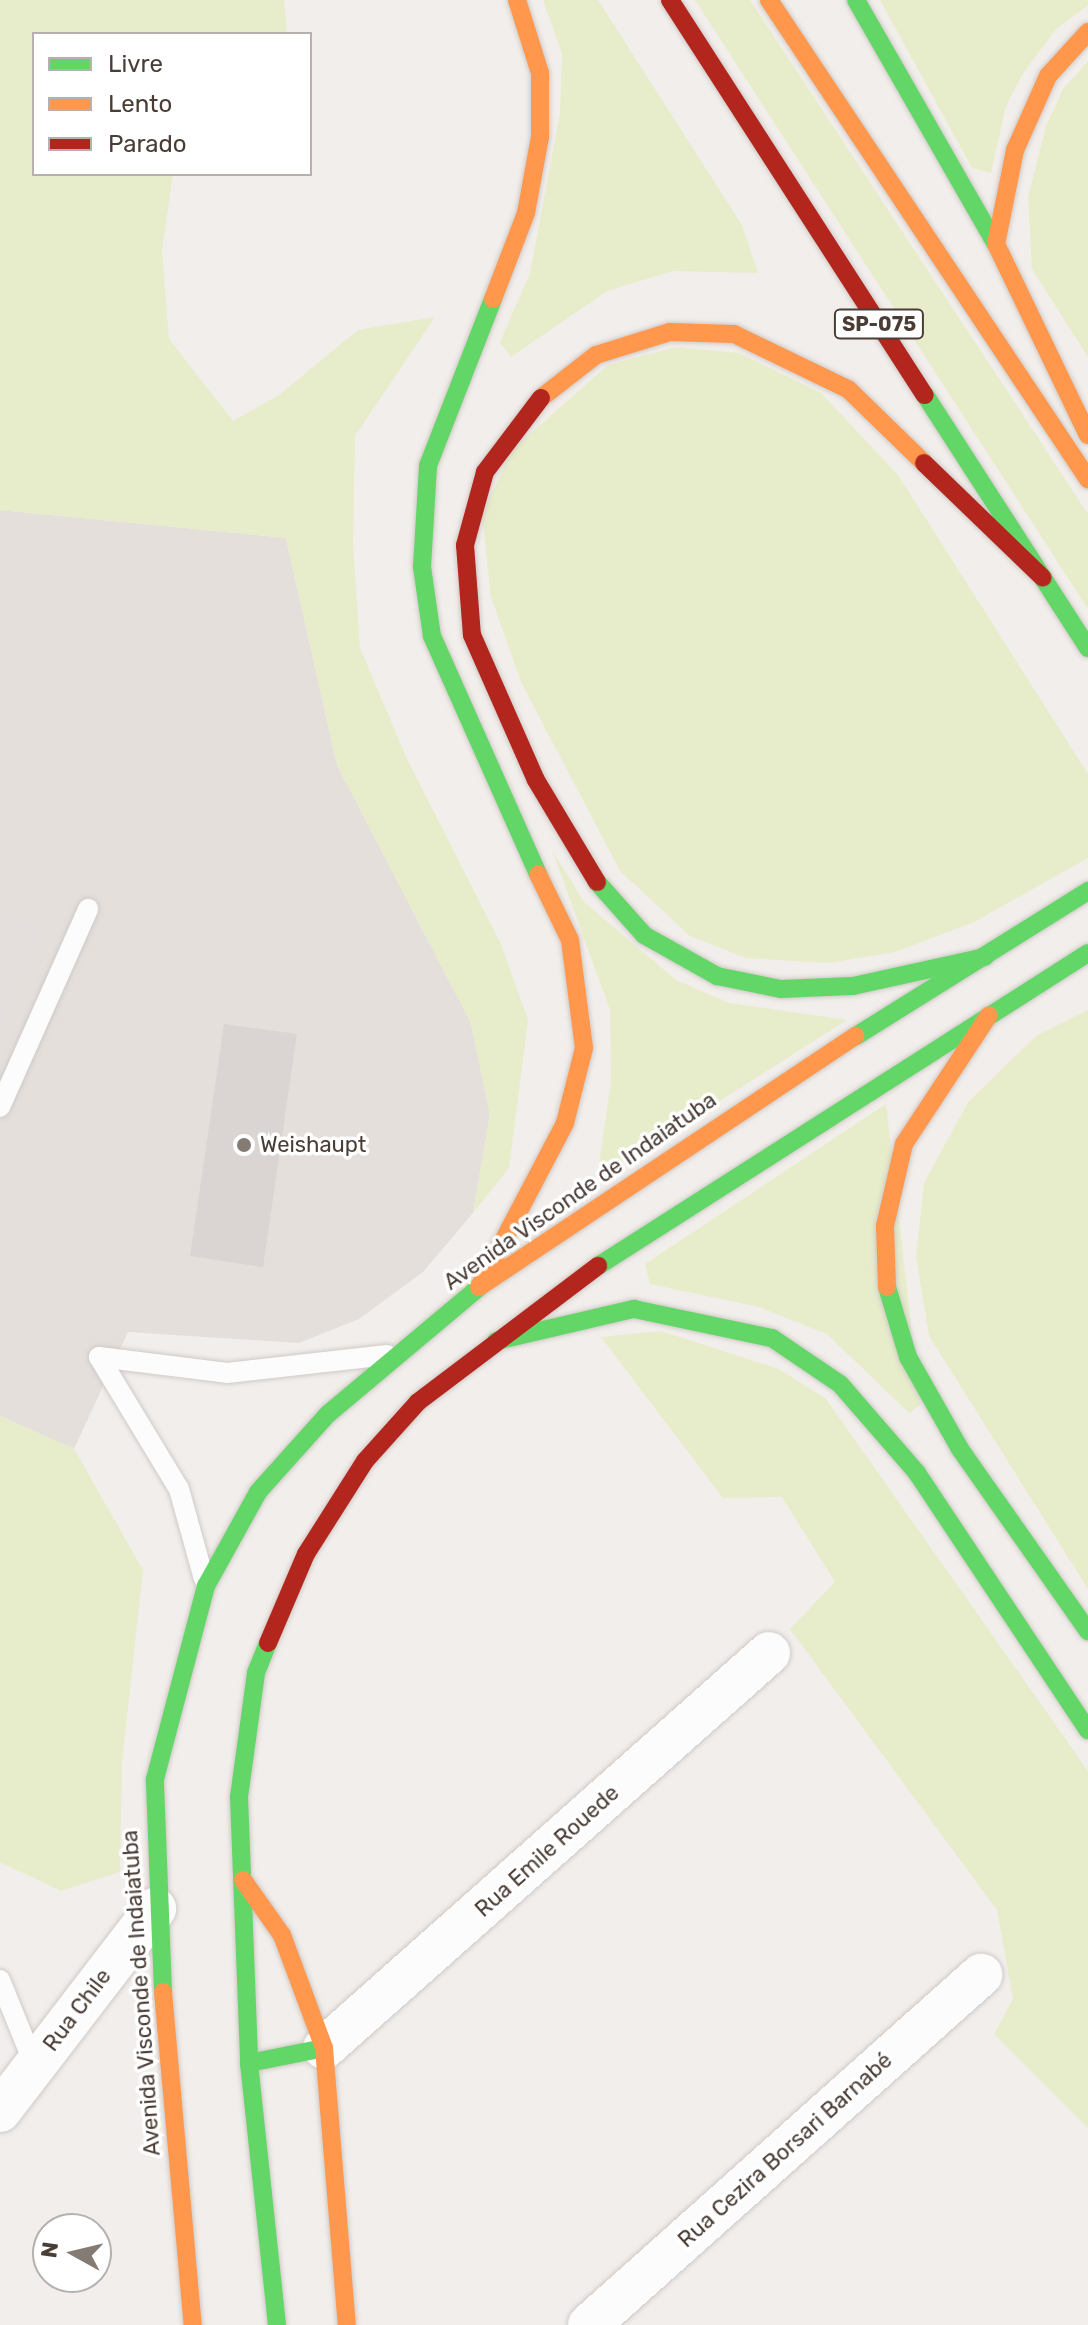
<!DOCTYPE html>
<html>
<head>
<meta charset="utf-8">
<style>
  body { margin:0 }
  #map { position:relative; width:1088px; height:2325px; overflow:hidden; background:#f2eeeb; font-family:Rubik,sans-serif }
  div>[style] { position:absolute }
  .industrial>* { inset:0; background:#e5dfdc }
  .green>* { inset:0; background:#e7edca }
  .parking>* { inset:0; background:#e4dfdc }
  .building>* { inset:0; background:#dad5d2 }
  .roads { filter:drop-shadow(0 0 2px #cfcac7) drop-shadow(0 0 2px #cfcac7) }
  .lane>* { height:20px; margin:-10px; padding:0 10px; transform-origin:10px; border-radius:10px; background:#fdfcfc }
  .street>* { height:42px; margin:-21px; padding:0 21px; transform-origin:21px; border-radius:21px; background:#fdfcfc }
  .fast>* { height:18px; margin:-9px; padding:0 9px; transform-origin:9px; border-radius:9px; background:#63d668 }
  .slow>* { height:18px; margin:-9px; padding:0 9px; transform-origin:9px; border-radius:9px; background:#ff974d }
  .jam>* { height:18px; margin:-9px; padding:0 9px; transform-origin:9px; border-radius:9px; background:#b3261e }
  .dots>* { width:22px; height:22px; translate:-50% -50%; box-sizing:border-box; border:4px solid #fff; border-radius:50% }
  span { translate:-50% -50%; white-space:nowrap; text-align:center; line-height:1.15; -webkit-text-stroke:7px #fff; paint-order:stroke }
  .shield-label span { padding:2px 6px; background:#fff; border:2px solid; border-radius:6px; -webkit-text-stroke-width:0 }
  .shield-label { font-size:20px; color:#493d36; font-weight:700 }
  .poi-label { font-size:22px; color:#493d36 }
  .left { translate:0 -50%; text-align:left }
  .street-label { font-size:22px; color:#493d36 }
  .legend { position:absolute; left:32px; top:32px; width:280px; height:144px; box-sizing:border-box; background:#fff; border:2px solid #b6b1af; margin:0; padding:10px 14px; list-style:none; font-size:24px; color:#493d36 }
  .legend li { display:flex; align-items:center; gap:16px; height:40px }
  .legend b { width:40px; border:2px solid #b6b1af }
  .north { position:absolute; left:32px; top:2213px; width:80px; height:80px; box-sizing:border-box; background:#fff; border:2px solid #b6b1af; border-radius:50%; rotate:278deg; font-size:22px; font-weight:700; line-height:32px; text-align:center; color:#493d36 }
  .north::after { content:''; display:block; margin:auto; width:28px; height:36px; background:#847b75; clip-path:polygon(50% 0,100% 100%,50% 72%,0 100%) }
</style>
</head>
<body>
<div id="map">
  <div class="industrial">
    <div style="clip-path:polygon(0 510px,286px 538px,337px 765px,471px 1023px,490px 1115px,473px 1213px,423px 1272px,359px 1319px,299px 1343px,128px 1332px,74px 1449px,0 1416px)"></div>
  </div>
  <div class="green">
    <div style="clip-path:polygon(0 0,284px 0,287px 34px,34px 34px,34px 174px,173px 174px,162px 251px,169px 339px,233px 421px,279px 395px,358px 330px,435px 317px,355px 436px,353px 544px,360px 648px,407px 759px,501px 944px,528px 1020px,509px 1168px,473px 1213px,490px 1115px,471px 1023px,337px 765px,286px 538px,0 510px)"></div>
    <div style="clip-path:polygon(543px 0,598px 0,742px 225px,758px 273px,673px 271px,607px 291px,511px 357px,500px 342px,530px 273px,560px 113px,562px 54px)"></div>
    <div style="clip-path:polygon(695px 0,750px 0,1088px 514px,1088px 609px)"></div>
    <div style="clip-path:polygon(880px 0,1088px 0,1088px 5px,1055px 30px,1022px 75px,1006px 106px,991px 173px,972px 168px)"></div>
    <div style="clip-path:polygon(1088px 61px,1088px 357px,1032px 269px,1028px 197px,1046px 126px,1063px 89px)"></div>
    <div style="clip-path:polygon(676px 347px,739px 353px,821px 393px,898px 475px,1088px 774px,1088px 858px,974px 922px,895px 952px,828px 963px,746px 958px,690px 936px,620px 871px,521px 682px,491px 597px,482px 514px,512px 450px,608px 365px)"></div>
    <div style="clip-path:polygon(552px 850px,584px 902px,676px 980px,729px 1003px,847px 1020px,597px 1179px,611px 1081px,610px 1010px)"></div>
    <div style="clip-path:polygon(1088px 1010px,1088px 1589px,929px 1336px,916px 1256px,924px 1183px,968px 1102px,1036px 1036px)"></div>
    <div style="clip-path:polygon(886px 1104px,920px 1405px,909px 1413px,827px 1334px,759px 1307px,650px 1284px,645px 1264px)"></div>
    <div style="clip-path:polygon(661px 1331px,779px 1369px,826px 1399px,1088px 1771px,1088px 2128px,994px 2034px,1013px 1999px,997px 1910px,790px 1629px,835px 1582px,782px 1497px,723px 1498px,601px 1337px)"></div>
    <div style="clip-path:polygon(0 1416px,74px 1449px,143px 1570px,122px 1762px,120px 1872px,61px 1891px,0 1862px)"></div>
  </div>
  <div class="parking">
    <div style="clip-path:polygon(0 908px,45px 926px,0 1036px)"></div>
  </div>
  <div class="building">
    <div style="clip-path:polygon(224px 1024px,297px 1034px,263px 1267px,190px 1256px)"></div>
  </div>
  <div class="roads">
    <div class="lane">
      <div style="left:0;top:1107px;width:217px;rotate:-66deg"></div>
      <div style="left:99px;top:1357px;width:129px;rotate:7.1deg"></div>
      <div style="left:227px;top:1373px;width:161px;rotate:-6.4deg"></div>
      <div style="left:99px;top:1357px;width:154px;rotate:58.8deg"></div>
      <div style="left:179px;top:1489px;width:93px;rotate:74.5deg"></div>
      <div style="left:0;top:1980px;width:93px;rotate:67.9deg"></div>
    </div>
    <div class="street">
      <div style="left:324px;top:2048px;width:595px;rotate:-41.59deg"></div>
      <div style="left:0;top:2111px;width:255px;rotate:-52.5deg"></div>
      <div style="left:589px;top:2325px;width:526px;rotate:-41.76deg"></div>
    </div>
    <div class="fast">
      <div style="left:856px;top:0;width:281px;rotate:60.2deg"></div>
      <div style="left:493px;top:299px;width:179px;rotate:111.3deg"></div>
      <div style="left:428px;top:466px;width:101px;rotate:93.4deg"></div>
      <div style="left:422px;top:567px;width:70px;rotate:81.8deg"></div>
      <div style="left:432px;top:636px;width:261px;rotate:66deg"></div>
      <div style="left:925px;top:395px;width:301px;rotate:57.2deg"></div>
      <div style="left:597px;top:882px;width:71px;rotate:48.4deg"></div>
      <div style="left:644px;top:935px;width:84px;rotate:29.3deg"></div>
      <div style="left:717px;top:976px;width:65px;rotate:11.5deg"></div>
      <div style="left:781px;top:989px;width:72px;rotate:-2.4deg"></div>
      <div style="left:853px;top:986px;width:135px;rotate:-12.4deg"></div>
      <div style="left:856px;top:1036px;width:274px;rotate:-32deg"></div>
      <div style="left:598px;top:1266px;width:581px;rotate:-32.57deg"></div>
      <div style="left:887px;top:1287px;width:73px;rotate:73.3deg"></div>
      <div style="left:908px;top:1357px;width:106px;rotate:60.5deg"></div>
      <div style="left:960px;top:1449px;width:223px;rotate:54.9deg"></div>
      <div style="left:496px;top:1341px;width:142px;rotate:-13.1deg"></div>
      <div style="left:634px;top:1309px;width:141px;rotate:11.9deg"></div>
      <div style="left:772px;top:1338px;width:82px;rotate:34.1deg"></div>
      <div style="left:840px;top:1384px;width:118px;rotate:49.1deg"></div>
      <div style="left:917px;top:1473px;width:309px;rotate:56.4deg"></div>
      <div style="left:268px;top:1643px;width:32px;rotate:112deg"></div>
      <div style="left:256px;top:1673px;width:125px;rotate:97.8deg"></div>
      <div style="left:239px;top:1797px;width:266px;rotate:87.8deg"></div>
      <div style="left:249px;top:2063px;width:263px;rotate:83.9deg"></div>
      <div style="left:163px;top:1992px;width:213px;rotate:-92.2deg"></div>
      <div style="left:155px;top:1779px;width:200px;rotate:-75.2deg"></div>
      <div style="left:206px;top:1586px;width:107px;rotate:-61deg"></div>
      <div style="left:258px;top:1492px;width:105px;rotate:-48.1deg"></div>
      <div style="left:328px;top:1414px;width:201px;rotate:-40deg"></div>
      <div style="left:249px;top:2063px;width:76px;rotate:-11.3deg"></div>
    </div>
    <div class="slow">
      <div style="left:769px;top:0;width:576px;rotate:56.34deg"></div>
      <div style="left:1088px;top:32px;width:59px;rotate:132.3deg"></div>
      <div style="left:1048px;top:76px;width:81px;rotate:114deg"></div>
      <div style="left:1015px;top:150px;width:96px;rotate:101.4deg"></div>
      <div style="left:996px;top:244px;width:212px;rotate:64.3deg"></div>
      <div style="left:493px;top:299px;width:92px;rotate:-69deg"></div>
      <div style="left:526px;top:213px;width:77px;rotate:-79.6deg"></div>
      <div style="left:540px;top:137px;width:64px;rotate:-90deg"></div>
      <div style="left:540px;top:73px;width:77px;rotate:-107.5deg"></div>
      <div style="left:541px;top:398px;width:70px;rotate:-38deg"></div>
      <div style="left:596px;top:355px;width:77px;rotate:-17.3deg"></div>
      <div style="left:670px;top:332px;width:64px;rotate:1.8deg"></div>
      <div style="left:734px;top:334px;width:127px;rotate:25.8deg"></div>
      <div style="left:848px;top:389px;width:106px;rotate:44.2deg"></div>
      <div style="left:482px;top:1285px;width:449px;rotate:-33.7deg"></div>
      <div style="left:479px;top:1287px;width:185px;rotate:-62.3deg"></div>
      <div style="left:565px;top:1123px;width:77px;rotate:-75.8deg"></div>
      <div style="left:584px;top:1048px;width:109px;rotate:-97.4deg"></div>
      <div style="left:570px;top:940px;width:73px;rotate:-115.9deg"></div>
      <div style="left:887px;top:1287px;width:61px;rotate:-91.9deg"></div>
      <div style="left:885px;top:1226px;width:84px;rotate:-77deg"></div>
      <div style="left:904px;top:1144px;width:154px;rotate:-56.6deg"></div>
      <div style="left:243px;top:1880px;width:67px;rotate:54.7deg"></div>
      <div style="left:282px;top:1935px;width:121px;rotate:69.6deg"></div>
      <div style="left:324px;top:2048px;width:278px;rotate:85.3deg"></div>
      <div style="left:163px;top:1992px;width:334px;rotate:84.9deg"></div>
    </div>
    <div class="jam">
      <div style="left:670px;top:0;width:470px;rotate:57.2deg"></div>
      <div style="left:541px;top:398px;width:93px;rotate:127.1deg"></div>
      <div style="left:485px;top:472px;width:76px;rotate:105.3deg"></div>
      <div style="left:465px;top:545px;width:90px;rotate:85.6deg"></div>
      <div style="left:472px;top:635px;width:158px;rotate:66.2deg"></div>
      <div style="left:536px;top:780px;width:119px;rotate:59.1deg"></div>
      <div style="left:924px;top:463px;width:165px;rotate:44deg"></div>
      <div style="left:268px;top:1643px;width:97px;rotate:-66.9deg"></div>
      <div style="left:306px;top:1554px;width:110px;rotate:-57.6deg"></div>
      <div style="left:365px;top:1461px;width:79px;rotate:-48.1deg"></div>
      <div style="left:418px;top:1402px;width:226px;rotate:-37.1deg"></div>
    </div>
  </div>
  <div class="dots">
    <div style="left:244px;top:1145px;background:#847b75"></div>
  </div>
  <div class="shield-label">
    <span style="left:879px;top:324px">SP-075</span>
  </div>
  <div class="poi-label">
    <span class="left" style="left:260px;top:1145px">Weishaupt</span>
  </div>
  <div class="street-label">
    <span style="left:580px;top:1191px;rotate:-35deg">Avenida Visconde de Indaiatuba</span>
    <span style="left:547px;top:1851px;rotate:-42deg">Rua Emile Rouede</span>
    <span style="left:141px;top:1993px;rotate:-94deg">Avenida Visconde de Indaiatuba</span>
    <span style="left:77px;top:2010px;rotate:-53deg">Rua Chile</span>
    <span style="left:785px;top:2150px;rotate:-42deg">Rua Cezira Borsari Barnabé</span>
  </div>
  <ul class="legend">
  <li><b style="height:10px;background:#63d668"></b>Livre</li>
  <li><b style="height:10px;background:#ff974d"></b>Lento</li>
  <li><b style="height:10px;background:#b3261e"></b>Parado</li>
  </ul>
  <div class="north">N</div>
</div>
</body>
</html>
